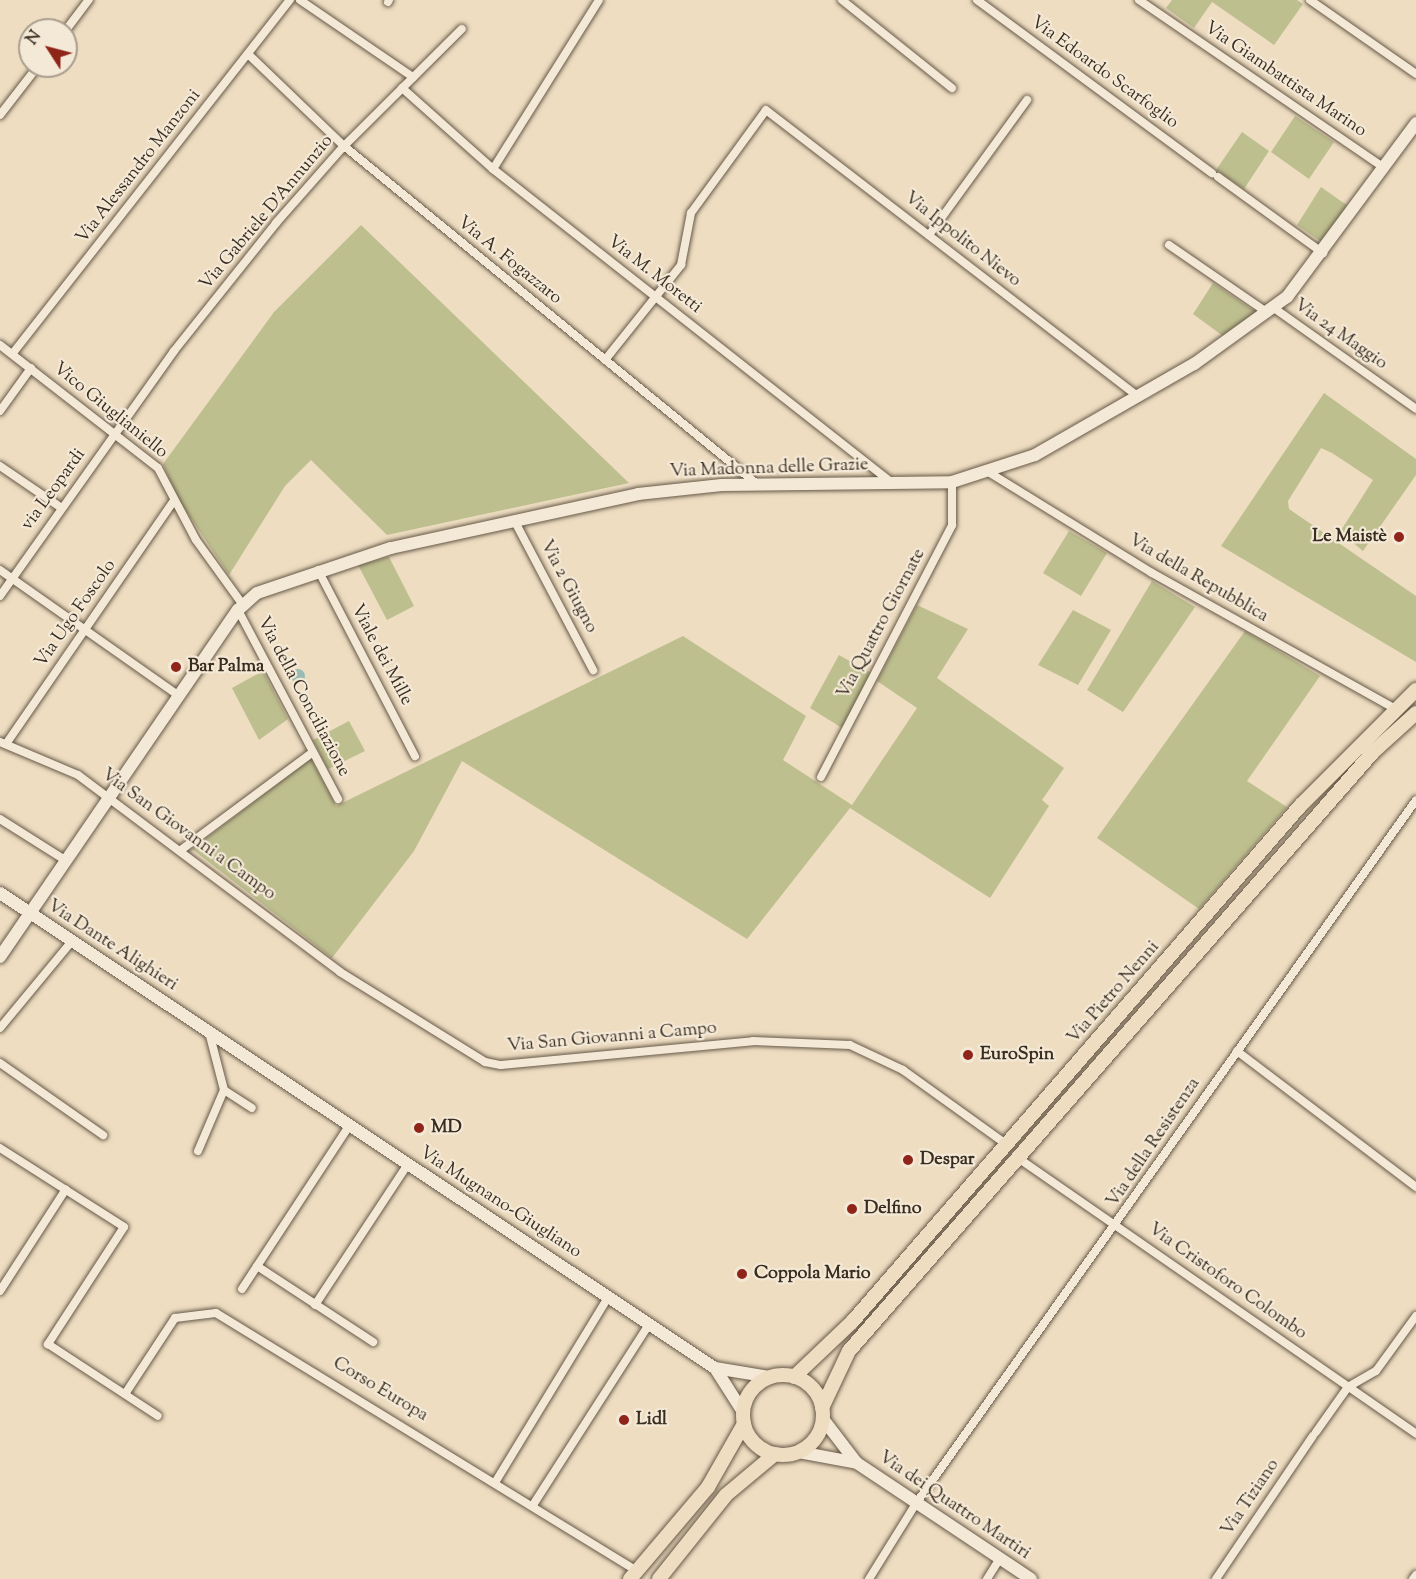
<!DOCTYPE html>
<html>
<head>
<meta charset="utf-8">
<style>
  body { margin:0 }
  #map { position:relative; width:1416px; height:1579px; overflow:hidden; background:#eeddc1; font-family:"Sorts Mill Goudy",serif }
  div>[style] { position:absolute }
  .green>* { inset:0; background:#bebf8f }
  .water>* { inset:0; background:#99bbb4 }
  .round { border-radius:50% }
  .roads { filter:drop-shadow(0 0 2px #665948) drop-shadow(0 0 2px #665948) }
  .street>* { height:8px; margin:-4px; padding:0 4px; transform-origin:4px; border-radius:4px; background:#f4e9d7 }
  .secondary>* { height:12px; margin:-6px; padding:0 6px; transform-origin:6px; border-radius:6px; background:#f4e9d7 }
  .primary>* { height:14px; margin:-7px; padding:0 7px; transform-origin:7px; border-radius:7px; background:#eeddc1 }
  .primary>.ring { margin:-7px; padding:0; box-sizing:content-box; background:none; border:14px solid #eeddc1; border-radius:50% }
  .dots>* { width:16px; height:16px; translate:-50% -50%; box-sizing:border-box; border:3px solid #f4e9d7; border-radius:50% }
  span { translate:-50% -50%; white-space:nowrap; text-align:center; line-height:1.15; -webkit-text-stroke:4.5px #f4e9d7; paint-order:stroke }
  .street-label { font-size:18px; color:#392d1f }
  .poi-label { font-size:18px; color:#392d1f; font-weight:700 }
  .right { translate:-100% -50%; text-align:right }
  .left { translate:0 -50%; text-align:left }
  .north { position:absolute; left:18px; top:18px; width:60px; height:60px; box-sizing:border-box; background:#f4e9d7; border:2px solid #a99e8d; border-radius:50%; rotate:306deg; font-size:16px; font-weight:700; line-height:24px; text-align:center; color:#392d1f }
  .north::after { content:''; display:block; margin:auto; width:21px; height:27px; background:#8f2418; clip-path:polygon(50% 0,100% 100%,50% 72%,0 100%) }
</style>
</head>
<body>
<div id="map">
  <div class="green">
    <div style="clip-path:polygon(1172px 0,1297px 0,1303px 4px,1274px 45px,1212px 2px,1194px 28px,1166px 8px)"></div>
    <div style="clip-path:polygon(1295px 116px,1334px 142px,1309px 179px,1271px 152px)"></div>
    <div style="clip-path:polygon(1242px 132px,1269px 151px,1244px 189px,1216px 170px)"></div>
    <div style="clip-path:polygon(1321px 187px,1348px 206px,1323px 243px,1297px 225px)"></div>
    <div style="clip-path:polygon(361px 225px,629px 483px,387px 535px,311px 460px,285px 486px,229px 575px,178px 499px,163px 464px,274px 312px)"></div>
    <div style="clip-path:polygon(1213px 283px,1257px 313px,1223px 336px,1193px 314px)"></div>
    <div style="clip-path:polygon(1324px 393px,1416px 459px,1416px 475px,1363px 551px,1340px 532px,1373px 480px,1332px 453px,1321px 448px,1288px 501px,1289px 509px,1416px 596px,1416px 662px,1221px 546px)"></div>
    <div style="clip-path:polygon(1069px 531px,1107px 553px,1081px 596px,1043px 573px)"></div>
    <div style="clip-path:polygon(389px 557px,414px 606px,387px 620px,358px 565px)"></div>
    <div style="clip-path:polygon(1152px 581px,1195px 607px,1123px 712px,1087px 690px)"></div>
    <div style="clip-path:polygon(917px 605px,968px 629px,937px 678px,1064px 768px,1042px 800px,1049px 806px,990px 898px,850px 808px,747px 939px,462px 761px,414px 851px,332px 958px,192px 849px,311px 759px,336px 806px,683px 636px,806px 716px,783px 760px,852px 805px,917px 708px,877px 681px)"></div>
    <div style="clip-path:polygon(1073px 610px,1111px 630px,1078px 685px,1038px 665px)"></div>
    <div style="clip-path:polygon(1245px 631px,1320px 676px,1247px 781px,1287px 807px,1199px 909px,1097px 838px)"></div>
    <div style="clip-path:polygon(839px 655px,871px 673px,842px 728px,810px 708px)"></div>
    <div style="clip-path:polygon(263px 671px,288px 719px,259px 740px,232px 688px)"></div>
    <div style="clip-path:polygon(349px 721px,365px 751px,328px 769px,313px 740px)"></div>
  </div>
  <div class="water">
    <div class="round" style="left:291px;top:669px;width:14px;height:14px"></div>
  </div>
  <div class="roads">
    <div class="street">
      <div style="left:300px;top:0;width:137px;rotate:34.3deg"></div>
      <div style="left:842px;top:0;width:141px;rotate:38.7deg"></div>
      <div style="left:977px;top:0;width:292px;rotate:36.4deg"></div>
      <div style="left:1139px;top:0;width:296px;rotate:34.4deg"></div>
      <div style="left:1310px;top:0;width:129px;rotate:34.9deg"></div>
      <div style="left:388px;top:2px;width:2px;rotate:-63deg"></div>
      <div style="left:66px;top:30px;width:38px;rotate:-53deg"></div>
      <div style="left:248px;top:54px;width:133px;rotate:43.8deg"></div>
      <div style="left:344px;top:146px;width:534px;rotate:39.3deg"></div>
      <div style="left:402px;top:88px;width:122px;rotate:41.7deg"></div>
      <div style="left:493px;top:169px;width:506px;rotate:38.18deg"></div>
      <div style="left:0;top:115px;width:62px;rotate:-52.2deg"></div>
      <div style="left:493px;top:169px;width:199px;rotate:-57.9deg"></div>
      <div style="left:1218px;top:177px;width:130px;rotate:35.9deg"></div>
      <div style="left:929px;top:235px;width:167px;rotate:-54deg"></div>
      <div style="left:1169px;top:245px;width:120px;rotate:34.5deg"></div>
      <div style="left:1274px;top:308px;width:174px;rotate:35.4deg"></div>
      <div style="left:0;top:345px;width:200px;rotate:37.9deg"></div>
      <div style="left:158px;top:468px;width:81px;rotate:62.2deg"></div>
      <div style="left:196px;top:540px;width:80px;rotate:54.1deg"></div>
      <div style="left:13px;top:353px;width:449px;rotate:-51.9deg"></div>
      <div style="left:605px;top:360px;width:122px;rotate:-51.3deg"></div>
      <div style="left:681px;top:265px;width:53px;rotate:-79.1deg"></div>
      <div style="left:691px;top:213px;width:127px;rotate:-53.9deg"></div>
      <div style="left:766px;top:110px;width:469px;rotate:37.6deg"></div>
      <div style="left:0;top:411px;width:53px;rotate:-54.2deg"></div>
      <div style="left:0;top:466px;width:73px;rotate:34.3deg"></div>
      <div style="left:990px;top:473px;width:190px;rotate:31.7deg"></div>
      <div style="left:1152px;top:573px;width:277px;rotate:29.2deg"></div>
      <div style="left:514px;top:520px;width:170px;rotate:62.2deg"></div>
      <div style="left:0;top:570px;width:219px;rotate:35.1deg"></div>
      <div style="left:318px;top:570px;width:210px;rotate:62.5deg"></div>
      <div style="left:0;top:596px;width:301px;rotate:-54.6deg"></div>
      <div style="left:174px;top:351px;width:164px;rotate:-51.4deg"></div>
      <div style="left:276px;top:223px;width:103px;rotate:-48.6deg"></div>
      <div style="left:344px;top:146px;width:166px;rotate:-44.8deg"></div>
      <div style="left:238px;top:610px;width:214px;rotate:62.1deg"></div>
      <div style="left:0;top:742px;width:85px;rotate:22.9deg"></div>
      <div style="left:78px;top:775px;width:328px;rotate:36.9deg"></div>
      <div style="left:340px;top:972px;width:171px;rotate:31.8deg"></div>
      <div style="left:485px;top:1062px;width:16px;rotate:11deg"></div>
      <div style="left:501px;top:1065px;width:253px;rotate:-5.4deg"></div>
      <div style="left:753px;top:1041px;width:97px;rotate:2.4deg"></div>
      <div style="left:850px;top:1045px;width:59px;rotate:25.3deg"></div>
      <div style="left:903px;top:1070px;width:127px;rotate:35.7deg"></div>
      <div style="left:6px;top:744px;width:294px;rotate:-55.4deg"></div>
      <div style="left:821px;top:777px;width:284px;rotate:-62.5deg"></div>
      <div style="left:952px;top:525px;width:43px;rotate:-90deg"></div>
      <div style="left:0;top:819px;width:77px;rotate:32.2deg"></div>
      <div style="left:181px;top:850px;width:164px;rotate:-36.6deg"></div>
      <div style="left:0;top:1028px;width:113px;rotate:-50.4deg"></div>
      <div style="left:209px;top:1032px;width:60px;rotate:75.5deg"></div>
      <div style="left:224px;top:1090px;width:33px;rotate:33deg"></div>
      <div style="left:1237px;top:1051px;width:225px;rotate:37.2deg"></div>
      <div style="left:0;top:1063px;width:126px;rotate:35deg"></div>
      <div style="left:0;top:1148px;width:147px;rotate:32.5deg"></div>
      <div style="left:124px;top:1227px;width:140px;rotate:123deg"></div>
      <div style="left:48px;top:1344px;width:131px;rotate:33.2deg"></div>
      <div style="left:198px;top:1151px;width:66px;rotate:-66.9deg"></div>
      <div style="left:1018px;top:1158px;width:484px;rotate:34.7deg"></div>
      <div style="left:257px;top:1266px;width:139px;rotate:33.2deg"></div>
      <div style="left:242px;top:1289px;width:195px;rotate:-56.7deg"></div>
      <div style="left:0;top:1291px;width:121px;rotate:-57.1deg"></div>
      <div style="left:315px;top:1305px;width:169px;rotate:-56.6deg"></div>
      <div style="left:125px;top:1394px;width:91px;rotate:-56.7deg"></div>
      <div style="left:175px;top:1318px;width:41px;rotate:-7deg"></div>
      <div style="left:216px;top:1313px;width:494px;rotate:31.5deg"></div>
      <div style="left:1316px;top:1432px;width:55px;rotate:-54.6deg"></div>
      <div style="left:1348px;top:1387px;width:32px;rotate:-30deg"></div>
      <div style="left:1376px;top:1371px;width:68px;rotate:-54deg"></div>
      <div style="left:496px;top:1481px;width:217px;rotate:-58.6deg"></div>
      <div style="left:533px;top:1505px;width:215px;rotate:-57.3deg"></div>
      <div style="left:869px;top:1579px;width:91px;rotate:-58.1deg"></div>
      <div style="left:917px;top:1502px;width:861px;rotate:-54.59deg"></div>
      <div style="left:987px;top:1579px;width:25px;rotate:-58deg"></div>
      <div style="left:1216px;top:1579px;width:173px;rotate:-55.9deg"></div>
      <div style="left:1413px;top:1579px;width:5px;rotate:-53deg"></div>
    </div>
    <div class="secondary">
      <div style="left:0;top:893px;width:858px;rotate:33.6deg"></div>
      <div style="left:715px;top:1368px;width:52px;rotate:57.5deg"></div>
      <div style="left:0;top:957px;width:421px;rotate:-55.6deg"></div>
      <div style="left:238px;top:610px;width:25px;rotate:-42deg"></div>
      <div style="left:257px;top:593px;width:141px;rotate:-18.6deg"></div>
      <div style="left:391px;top:548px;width:253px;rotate:-12.3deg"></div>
      <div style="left:638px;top:494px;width:84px;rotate:-6.1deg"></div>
      <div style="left:722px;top:485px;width:230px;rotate:-0.7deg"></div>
      <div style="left:952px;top:482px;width:87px;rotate:-18deg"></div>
      <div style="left:1035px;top:455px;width:183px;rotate:-29.8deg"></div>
      <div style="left:1194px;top:364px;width:115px;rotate:-35.8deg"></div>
      <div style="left:1287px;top:297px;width:217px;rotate:-53.4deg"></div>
      <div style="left:715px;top:1368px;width:56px;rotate:9.3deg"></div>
      <div style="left:823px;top:1419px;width:54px;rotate:52.5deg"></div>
      <div style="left:799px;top:1452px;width:59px;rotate:10.7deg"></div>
      <div style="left:857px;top:1463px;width:209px;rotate:33.7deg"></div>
    </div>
    <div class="primary">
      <div class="ring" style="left:743px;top:1375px;width:66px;height:66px"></div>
      <div style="left:794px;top:1377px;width:80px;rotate:-43.5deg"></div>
      <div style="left:852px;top:1322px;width:685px;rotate:-49.03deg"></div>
      <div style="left:1301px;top:805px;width:163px;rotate:-45deg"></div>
      <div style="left:822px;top:1408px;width:63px;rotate:-64.7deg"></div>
      <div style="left:849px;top:1351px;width:796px;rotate:-48.82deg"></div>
      <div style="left:1373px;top:752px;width:58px;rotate:-42.2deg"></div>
      <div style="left:630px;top:1579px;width:121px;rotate:-49.7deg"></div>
      <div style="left:708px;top:1487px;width:73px;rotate:-60.3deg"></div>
      <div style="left:659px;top:1579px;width:107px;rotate:-51.4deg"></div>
      <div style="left:726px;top:1495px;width:64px;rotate:-39.9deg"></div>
    </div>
  </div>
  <div class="dots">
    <div style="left:1399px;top:537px;background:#8f2418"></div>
    <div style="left:176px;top:667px;background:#8f2418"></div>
    <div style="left:968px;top:1055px;background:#8f2418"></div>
    <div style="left:419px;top:1128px;background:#8f2418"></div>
    <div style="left:908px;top:1160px;background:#8f2418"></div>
    <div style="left:852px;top:1209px;background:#8f2418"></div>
    <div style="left:742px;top:1274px;background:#8f2418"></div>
    <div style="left:624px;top:1420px;background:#8f2418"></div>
  </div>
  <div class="street-label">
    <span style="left:1104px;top:73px;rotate:36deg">Via Edoardo Scarfoglio</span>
    <span style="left:1285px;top:80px;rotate:34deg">Via Giambattista Marino</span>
    <span style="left:139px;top:167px;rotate:-52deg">Via Alessandro Manzoni</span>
    <span style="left:267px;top:213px;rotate:-50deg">Via Gabriele D'Annunzio</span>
    <span style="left:962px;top:240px;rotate:38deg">Via Ippolito Nievo</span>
    <span style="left:509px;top:261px;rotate:39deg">Via A. Fogazzaro</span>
    <span style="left:654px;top:275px;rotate:38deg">Via M. Moretti</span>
    <span style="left:1340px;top:335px;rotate:35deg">Via 24 Maggio</span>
    <span style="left:110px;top:411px;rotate:39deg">Vico Giuglianiello</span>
    <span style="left:769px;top:469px;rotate:-2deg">Via Madonna delle Grazie</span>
    <span style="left:54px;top:490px;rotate:-54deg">via Leopardi</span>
    <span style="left:1198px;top:579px;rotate:30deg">Via della Repubblica</span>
    <span style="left:568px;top:587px;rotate:62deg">Via 2 Giugno</span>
    <span style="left:76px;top:614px;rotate:-55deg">Via Ugo Foscolo</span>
    <span style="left:882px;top:624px;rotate:-62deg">Via Quattro Giornate</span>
    <span style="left:381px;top:655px;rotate:62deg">Viale dei Mille</span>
    <span style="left:303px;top:697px;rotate:62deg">Via della Conciliazione</span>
    <span style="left:188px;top:835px;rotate:36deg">Via San Giovanni a Campo</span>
    <span style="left:112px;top:946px;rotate:33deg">Via Dante Alighieri</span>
    <span style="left:1114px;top:993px;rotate:-49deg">Via Pietro Nenni</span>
    <span style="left:612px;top:1038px;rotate:-5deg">Via San Giovanni a Campo</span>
    <span style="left:1154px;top:1143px;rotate:-56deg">Via della Resistenza</span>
    <span style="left:500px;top:1203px;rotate:33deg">Via Mugnano-Giugliano</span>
    <span style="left:1227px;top:1282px;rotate:35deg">Via Cristoforo Colombo</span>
    <span style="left:380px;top:1390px;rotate:31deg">Corso Europa</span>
    <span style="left:1251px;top:1498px;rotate:-56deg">Via Tiziano</span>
    <span style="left:954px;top:1506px;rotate:34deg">Via dei Quattro Martiri</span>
  </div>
  <div class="poi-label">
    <span class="right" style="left:1387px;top:537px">Le Maistè</span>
    <span class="left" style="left:188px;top:667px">Bar Palma</span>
    <span class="left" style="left:980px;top:1055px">EuroSpin</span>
    <span class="left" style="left:431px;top:1128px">MD</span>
    <span class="left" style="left:920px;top:1160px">Despar</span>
    <span class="left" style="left:864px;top:1209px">Delfino</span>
    <span class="left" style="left:754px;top:1274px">Coppola Mario</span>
    <span class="left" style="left:636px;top:1420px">Lidl</span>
  </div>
  <div class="north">N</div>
</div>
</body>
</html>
